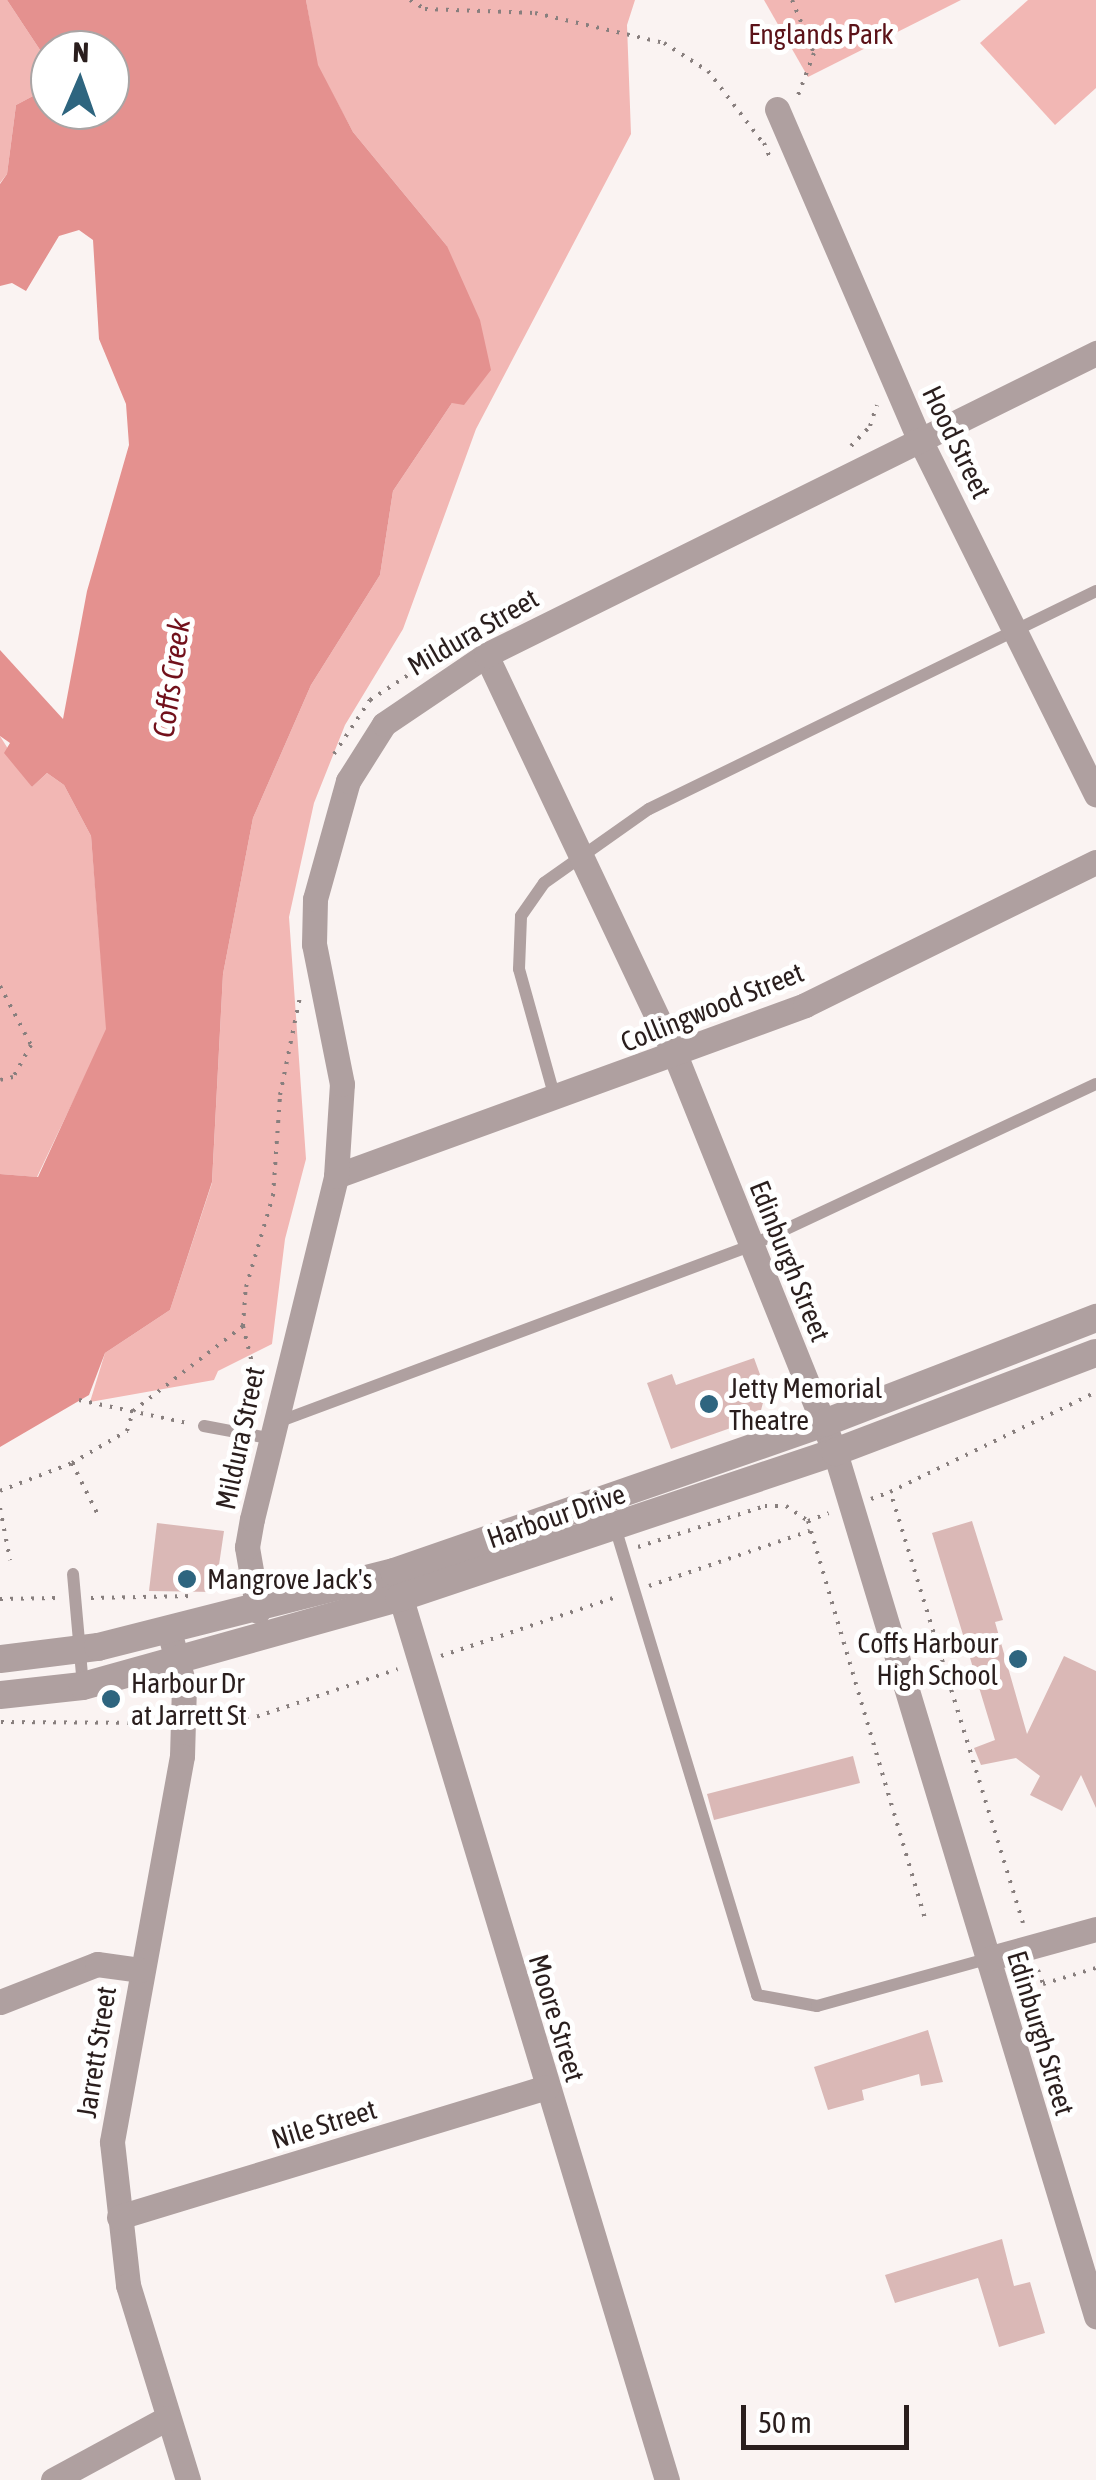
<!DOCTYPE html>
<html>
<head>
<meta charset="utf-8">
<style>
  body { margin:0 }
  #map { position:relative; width:1096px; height:2480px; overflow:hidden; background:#faf3f2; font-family:"Asap Condensed",sans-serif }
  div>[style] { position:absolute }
  .green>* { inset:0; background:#f2b7b4 }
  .water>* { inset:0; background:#e4918f }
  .building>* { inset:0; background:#dab8b6 }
  .path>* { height:4px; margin-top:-2px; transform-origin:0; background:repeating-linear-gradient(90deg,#887f7e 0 2.5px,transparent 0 10.5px) }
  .service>* { height:12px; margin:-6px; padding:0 6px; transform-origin:6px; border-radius:6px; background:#afa0a0 }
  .minor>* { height:25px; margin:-12.5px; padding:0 12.5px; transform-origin:12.5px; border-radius:12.5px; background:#afa0a0 }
  .tertiary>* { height:28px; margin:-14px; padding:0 14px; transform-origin:14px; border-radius:14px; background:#afa0a0 }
  .dots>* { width:28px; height:28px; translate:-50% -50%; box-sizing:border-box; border:5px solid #fff; border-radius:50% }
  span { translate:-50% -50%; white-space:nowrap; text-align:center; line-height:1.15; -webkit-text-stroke:10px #fff; paint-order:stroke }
  .park-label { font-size:28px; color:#5b1218 }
  .street-label { font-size:28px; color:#2a1e1d }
  .poi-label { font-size:28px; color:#2a1e1d }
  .left { translate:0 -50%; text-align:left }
  .right { translate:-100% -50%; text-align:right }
  .water-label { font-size:30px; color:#72101b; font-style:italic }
  .north { position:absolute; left:30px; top:30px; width:100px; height:100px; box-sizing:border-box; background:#fff; border:2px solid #aaa5a5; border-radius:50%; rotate:2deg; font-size:28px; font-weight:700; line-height:40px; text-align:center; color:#2a1e1d }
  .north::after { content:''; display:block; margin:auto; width:35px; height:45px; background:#2e657f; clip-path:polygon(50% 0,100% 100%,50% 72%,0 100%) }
  .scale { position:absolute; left:741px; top:2405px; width:168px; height:45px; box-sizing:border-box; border:5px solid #2a1e1d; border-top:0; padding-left:12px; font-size:30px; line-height:35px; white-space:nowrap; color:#2a1e1d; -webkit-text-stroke:8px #fff; paint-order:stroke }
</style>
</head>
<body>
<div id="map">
  <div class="green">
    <div style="clip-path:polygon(0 0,7px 0,50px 65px,50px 87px,16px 105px,7px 174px,0 183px)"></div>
    <div style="clip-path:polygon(306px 0,635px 0,627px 25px,631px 134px,476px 429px,403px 629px,345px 725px,314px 803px,289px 917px,306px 1159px,285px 1239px,272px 1344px,218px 1371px,214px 1380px,90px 1402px,105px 1353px,170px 1310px,212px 1183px,223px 974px,253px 818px,311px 685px,380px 575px,393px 491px,452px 403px,447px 246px,353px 132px,317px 65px)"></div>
    <div style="clip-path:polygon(764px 0,961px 0,808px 77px)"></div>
    <div style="clip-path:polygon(1028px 0,1096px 0,1096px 88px,1055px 125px,980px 43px)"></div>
    <div style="clip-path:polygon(0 736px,32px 787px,47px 773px,64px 785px,91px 836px,107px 1030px,37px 1177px,0 1174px)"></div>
  </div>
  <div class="water">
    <div style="clip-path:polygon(7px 0,306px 0,318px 65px,353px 132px,447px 246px,480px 320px,491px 370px,464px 405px,452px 403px,393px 491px,380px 575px,311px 685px,253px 818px,223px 974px,212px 1182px,170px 1310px,105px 1353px,89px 1395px,0 1447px,0 1174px,38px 1177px,106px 1029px,91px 836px,64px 785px,47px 773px,32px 787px,4px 753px,10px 743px,0 736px,0 650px,63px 719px,87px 591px,129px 445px,126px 404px,99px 339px,93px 240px,79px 230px,59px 236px,26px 291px,12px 283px,0 286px,0 184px,7px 174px,16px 105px,50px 87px,50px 110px,110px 110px,110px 50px,50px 50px,50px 65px)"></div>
  </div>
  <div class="building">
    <div style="clip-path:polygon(754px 1358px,766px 1391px,759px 1418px,671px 1449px,647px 1383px,672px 1374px,676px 1385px)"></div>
    <div style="clip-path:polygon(972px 1521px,1003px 1620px,995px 1622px,1027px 1734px,1064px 1656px,1096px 1671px,1096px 1808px,1081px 1775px,1062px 1811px,1030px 1795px,1040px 1776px,1016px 1758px,981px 1765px,974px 1748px,995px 1740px,932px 1533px)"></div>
    <div style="clip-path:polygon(157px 1523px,224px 1531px,215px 1592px,149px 1591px)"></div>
    <div style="clip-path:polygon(853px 1756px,860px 1783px,714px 1820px,707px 1794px)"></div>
    <div style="clip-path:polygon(928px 2030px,943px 2082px,921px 2086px,919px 2074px,862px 2090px,864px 2100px,828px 2110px,814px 2067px)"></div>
    <div style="clip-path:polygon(1002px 2239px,1014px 2286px,1030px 2282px,1045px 2333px,999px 2347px,978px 2278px,895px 2303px,885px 2275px)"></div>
  </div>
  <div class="path">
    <div style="left:410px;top:0;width:17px;rotate:31deg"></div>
    <div style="left:425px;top:9px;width:110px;rotate:2.1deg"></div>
    <div style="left:535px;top:13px;width:132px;rotate:13.1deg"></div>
    <div style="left:664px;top:43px;width:52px;rotate:32.5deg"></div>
    <div style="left:708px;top:71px;width:91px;rotate:52.6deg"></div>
    <div style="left:792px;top:0;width:57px;rotate:67.5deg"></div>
    <div style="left:814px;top:53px;width:48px;rotate:110.7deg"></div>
    <div style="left:764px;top:143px;width:18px;rotate:68deg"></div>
    <div style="left:851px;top:446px;width:28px;rotate:-46deg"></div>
    <div style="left:870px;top:426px;width:22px;rotate:-72deg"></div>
    <div style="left:334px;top:754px;width:65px;rotate:-56.3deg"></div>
    <div style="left:370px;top:700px;width:124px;rotate:-33.2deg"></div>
    <div style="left:474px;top:632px;width:70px;rotate:-26.2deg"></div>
    <div style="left:0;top:986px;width:67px;rotate:62.3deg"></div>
    <div style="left:31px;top:1045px;width:37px;rotate:119deg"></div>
    <div style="left:13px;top:1077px;width:13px;rotate:167deg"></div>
    <div style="left:243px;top:1326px;width:55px;rotate:76.2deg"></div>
    <div style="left:256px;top:1379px;width:41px;rotate:99.9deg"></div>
    <div style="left:79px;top:1400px;width:110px;rotate:12deg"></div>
    <div style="left:72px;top:1463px;width:60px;rotate:63.4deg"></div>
    <div style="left:235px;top:1483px;width:20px;rotate:-79deg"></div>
    <div style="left:0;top:1491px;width:77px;rotate:-21.3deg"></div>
    <div style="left:72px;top:1463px;width:64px;rotate:-30.2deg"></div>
    <div style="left:127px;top:1431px;width:21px;rotate:-73deg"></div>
    <div style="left:133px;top:1411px;width:139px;rotate:-37.7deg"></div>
    <div style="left:243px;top:1326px;width:39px;rotate:-86deg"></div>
    <div style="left:246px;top:1287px;width:95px;rotate:-73.5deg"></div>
    <div style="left:273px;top:1196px;width:101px;rotate:-86deg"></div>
    <div style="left:280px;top:1095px;width:100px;rotate:-78.5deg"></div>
    <div style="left:871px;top:1499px;width:20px;rotate:-20deg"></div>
    <div style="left:0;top:1508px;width:53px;rotate:79.1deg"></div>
    <div style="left:808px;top:1521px;width:414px;rotate:73.6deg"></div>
    <div style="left:638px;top:1547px;width:133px;rotate:-17.9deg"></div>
    <div style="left:765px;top:1506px;width:21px"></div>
    <div style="left:786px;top:1506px;width:27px;rotate:34deg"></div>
    <div style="left:808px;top:1521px;width:22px;rotate:-21deg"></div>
    <div style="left:649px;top:1586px;width:170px;rotate:-18.9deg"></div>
    <div style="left:220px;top:1591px;width:30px;rotate:-82deg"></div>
    <div style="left:91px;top:1598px;width:101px;rotate:-1.1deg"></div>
    <div style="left:0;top:1599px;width:57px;rotate:-1deg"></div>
    <div style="left:441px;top:1656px;width:185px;rotate:-18.6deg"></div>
    <div style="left:206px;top:1721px;width:41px;rotate:-1.4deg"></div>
    <div style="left:247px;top:1720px;width:159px;rotate:-18.7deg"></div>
    <div style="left:1px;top:1722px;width:161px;rotate:0.4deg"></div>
    <div style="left:1023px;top:1923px;width:451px;rotate:-107.1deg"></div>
    <div style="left:890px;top:1492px;width:229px;rotate:-25.9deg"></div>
    <div style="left:1038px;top:1970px;width:15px;rotate:70deg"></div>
    <div style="left:1043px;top:1984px;width:55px;rotate:-16.8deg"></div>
  </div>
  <div class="service">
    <div style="left:555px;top:1098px;width:134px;rotate:-105.6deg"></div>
    <div style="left:519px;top:969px;width:53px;rotate:-87.8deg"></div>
    <div style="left:521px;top:916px;width:40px;rotate:-55.1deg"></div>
    <div style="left:544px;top:883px;width:128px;rotate:-35.2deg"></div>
    <div style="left:649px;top:809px;width:497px;rotate:-26deg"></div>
    <div style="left:278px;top:1422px;width:504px;rotate:-20.45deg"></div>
    <div style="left:750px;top:1246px;width:382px;rotate:-25.1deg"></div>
    <div style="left:204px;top:1426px;width:65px;rotate:10.6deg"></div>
    <div style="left:615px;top:1527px;width:489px;rotate:73.1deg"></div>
    <div style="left:757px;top:1995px;width:61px;rotate:10.4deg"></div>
    <div style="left:817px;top:2006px;width:176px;rotate:-15.5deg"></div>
    <div style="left:73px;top:1574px;width:112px;rotate:84.9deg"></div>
  </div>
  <div class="minor">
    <div style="left:777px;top:109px;width:358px;rotate:66.7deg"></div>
    <div style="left:919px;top:438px;width:398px;rotate:63.6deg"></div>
    <div style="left:486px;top:655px;width:445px;rotate:64.7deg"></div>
    <div style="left:676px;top:1057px;width:426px;rotate:68.1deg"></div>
    <div style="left:835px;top:1452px;width:903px;rotate:73.19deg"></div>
    <div style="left:336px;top:1176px;width:499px;rotate:-20deg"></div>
    <div style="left:805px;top:1005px;width:324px;rotate:-26.2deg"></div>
    <div style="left:396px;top:1582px;width:938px;rotate:73.21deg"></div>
    <div style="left:258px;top:1611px;width:65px;rotate:-99.8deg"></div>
    <div style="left:247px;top:1547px;width:28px;rotate:-80deg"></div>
    <div style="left:252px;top:1519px;width:353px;rotate:-76.2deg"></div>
    <div style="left:336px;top:1176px;width:92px;rotate:-86.3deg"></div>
    <div style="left:342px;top:1084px;width:143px;rotate:-101.3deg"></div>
    <div style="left:314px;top:944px;width:45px;rotate:-88.7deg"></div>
    <div style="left:315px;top:899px;width:123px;rotate:-74.4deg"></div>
    <div style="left:348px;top:781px;width:67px;rotate:-57.7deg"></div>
    <div style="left:384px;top:724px;width:123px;rotate:-34.1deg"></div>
    <div style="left:486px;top:655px;width:681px;rotate:-26.34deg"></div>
    <div style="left:169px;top:1631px;width:56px;rotate:74.5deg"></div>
    <div style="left:184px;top:1685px;width:71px;rotate:91.6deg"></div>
    <div style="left:182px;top:1756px;width:392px;rotate:100.3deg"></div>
    <div style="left:112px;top:2142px;width:144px;rotate:83.6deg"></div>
    <div style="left:128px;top:2285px;width:204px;rotate:72.9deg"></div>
    <div style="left:987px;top:1959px;width:113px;rotate:-15.4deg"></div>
    <div style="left:0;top:2002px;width:104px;rotate:-21.4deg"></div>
    <div style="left:97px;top:1964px;width:43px;rotate:7.9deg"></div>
    <div style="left:119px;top:2217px;width:447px;rotate:-16.9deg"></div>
    <div style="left:53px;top:2480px;width:130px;rotate:-28.5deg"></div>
  </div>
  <div class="tertiary">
    <div style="left:0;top:1659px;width:99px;rotate:-7deg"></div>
    <div style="left:98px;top:1647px;width:305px;rotate:-14.2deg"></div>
    <div style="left:394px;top:1572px;width:455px;rotate:-19.1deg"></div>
    <div style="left:824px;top:1423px;width:292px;rotate:-21.1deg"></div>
    <div style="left:0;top:1695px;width:83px;rotate:-6.2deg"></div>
    <div style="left:83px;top:1686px;width:328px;rotate:-15.6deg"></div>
    <div style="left:399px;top:1598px;width:460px;rotate:-18.5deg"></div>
    <div style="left:835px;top:1452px;width:279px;rotate:-20.8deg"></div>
  </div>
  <div class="dots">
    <div style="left:709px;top:1404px;background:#2e657f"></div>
    <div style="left:187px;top:1579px;background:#2e657f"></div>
    <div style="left:1018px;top:1659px;background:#2e657f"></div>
    <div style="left:111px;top:1699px;background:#2e657f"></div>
  </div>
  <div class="park-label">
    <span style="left:821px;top:34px">Englands Park</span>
  </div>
  <div class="street-label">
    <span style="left:957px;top:442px;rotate:64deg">Hood Street</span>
    <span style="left:473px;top:632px;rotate:-30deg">Mildura Street</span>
    <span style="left:712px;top:1007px;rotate:-22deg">Collingwood Street</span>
    <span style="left:790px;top:1261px;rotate:68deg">Edinburgh Street</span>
    <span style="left:240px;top:1438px;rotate:-78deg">Mildura Street</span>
    <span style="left:556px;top:1516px;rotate:-19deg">Harbour Drive</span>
    <span style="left:557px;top:2018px;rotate:73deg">Moore Street</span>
    <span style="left:1041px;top:2033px;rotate:73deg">Edinburgh Street</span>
    <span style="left:96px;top:2052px;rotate:-81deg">Jarrett Street</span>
    <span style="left:324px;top:2124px;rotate:-17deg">Nile Street</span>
  </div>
  <div class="poi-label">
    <span class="left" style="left:729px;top:1404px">Jetty Memorial<br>Theatre</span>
    <span class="left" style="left:207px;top:1579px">Mangrove Jack's</span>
    <span class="right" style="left:998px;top:1659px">Coffs Harbour<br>High School</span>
    <span class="left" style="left:131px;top:1699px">Harbour Dr<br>at Jarrett St</span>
  </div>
  <div class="water-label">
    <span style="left:171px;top:678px;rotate:-82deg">Coffs Creek</span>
  </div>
  <div class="north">N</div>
  <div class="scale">50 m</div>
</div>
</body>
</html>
